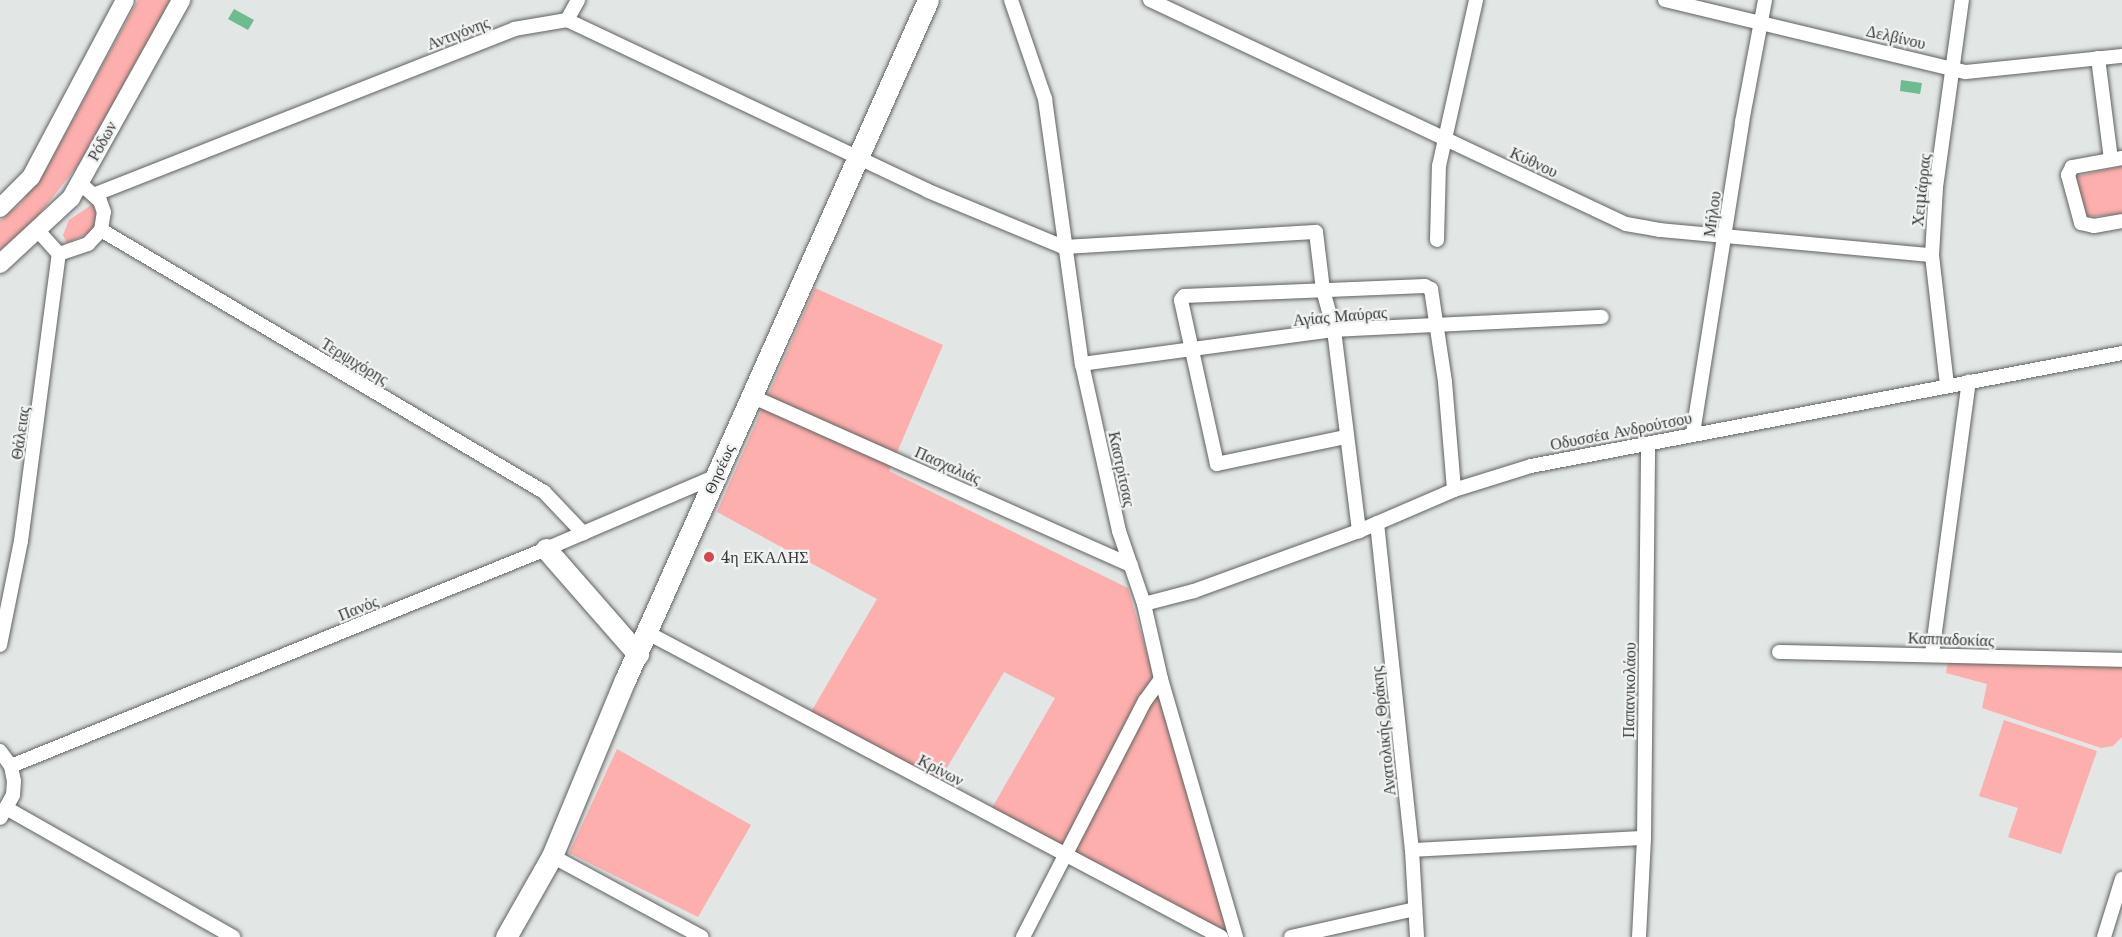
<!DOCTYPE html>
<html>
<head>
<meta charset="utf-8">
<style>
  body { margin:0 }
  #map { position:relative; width:2122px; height:937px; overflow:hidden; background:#e2e6e4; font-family:"Libre Baskerville",serif }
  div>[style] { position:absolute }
  .green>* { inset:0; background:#fcafac }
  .water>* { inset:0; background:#6ebb90 }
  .roads { filter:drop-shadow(0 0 2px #5f6260) drop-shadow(0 0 2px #5f6260) }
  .street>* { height:14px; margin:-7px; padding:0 7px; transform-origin:7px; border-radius:7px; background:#fff }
  .secondary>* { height:18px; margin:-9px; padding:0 9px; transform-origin:9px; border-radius:9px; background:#fff }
  .primary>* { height:21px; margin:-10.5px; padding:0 10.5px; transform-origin:10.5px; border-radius:10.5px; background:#fff }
  .dots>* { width:16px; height:16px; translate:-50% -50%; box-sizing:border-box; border:3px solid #f0f3f1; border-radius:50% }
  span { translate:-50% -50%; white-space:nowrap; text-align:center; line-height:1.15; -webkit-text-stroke:4.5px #f0f3f1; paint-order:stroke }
  .street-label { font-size:16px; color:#373838 }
  .poi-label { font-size:16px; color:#373838 }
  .left { translate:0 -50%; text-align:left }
</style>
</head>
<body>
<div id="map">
  <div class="green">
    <div style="clip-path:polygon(138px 0,174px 0,79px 164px,33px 222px,0 250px,0 221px,21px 203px,44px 173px)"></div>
    <div style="clip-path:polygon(2122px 166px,2122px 214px,2085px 217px,2074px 181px,2077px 176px)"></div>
    <div style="clip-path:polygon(93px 204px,98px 222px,89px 233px,67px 243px,63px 235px,69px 220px)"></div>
    <div style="clip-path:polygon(815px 288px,943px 345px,889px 471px,1128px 588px,1228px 935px,992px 808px,1055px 698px,1004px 672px,939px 781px,811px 712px,877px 599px,717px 512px)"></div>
    <div style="clip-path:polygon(1949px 656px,2122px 658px,2122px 737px,2113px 746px,2101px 748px,1982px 708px,1987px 684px,1946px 673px)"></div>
    <div style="clip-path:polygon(2004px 720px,2097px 751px,2061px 854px,2008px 837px,2018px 808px,1979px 796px)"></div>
    <div style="clip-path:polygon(617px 749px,751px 825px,698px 917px,569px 853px)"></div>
  </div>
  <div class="water">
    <div style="clip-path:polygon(234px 9px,254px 20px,248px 30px,228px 19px)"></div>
    <div style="clip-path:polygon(1901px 80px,1922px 83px,1920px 94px,1900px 91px)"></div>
  </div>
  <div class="roads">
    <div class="street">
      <div style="left:1011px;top:0;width:105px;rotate:71deg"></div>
      <div style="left:1045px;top:99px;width:268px;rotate:82.1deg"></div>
      <div style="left:1082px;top:364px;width:171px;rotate:77.5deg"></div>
      <div style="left:1119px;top:531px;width:77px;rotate:71.1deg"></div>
      <div style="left:1144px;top:604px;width:77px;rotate:77.2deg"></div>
      <div style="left:1161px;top:679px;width:269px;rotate:73.8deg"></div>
      <div style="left:1150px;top:0;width:526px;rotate:25.2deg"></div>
      <div style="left:1626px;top:224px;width:35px;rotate:10deg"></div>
      <div style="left:1660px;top:230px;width:273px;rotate:5.3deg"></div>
      <div style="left:1665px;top:0;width:309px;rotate:13.5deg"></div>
      <div style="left:1966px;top:72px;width:157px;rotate:-5.9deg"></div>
      <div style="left:567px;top:20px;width:23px;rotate:-61deg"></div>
      <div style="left:2098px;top:58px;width:102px;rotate:82.7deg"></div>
      <div style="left:2122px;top:158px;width:51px;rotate:169.8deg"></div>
      <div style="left:2072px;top:167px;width:9px;rotate:117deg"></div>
      <div style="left:2068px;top:175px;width:50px;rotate:74.8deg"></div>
      <div style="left:2081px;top:223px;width:13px;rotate:13deg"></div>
      <div style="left:2094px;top:226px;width:28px;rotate:-10deg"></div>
      <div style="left:96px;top:194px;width:449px;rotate:-21.5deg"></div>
      <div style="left:514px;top:29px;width:54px;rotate:-9.6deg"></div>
      <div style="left:567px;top:20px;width:399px;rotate:25.3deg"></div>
      <div style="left:928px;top:191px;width:146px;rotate:22.5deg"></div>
      <div style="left:1063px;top:247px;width:253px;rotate:-3.4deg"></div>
      <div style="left:1316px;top:232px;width:58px;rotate:83.1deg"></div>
      <div style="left:1323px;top:290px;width:41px;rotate:74.6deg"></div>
      <div style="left:1334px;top:330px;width:203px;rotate:82.9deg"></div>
      <div style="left:101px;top:230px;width:515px;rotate:30.6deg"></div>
      <div style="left:544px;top:492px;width:57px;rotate:46.4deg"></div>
      <div style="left:1437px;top:240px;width:74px;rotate:-88.5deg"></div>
      <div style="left:1439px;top:166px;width:170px;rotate:-77.4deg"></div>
      <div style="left:59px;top:254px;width:31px;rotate:-19deg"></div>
      <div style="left:88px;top:244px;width:19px;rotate:-47deg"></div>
      <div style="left:101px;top:230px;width:18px;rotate:-81deg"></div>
      <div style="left:104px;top:212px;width:12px;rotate:-110deg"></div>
      <div style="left:100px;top:201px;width:27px;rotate:-138deg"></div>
      <div style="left:1082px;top:364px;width:254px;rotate:-7.7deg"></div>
      <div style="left:1334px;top:330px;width:268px;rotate:-2.8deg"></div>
      <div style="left:1947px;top:385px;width:131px;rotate:-96.6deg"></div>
      <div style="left:1932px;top:255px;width:68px;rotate:-86.6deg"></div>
      <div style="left:1936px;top:187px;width:189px;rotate:-82.1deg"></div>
      <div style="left:751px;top:396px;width:416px;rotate:24deg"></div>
      <div style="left:1693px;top:433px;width:315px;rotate:-81deg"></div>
      <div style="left:1742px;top:122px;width:124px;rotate:-79.3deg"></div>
      <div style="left:1345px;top:437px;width:131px;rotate:168.1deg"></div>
      <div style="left:1217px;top:464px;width:168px;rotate:-102.4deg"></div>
      <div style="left:1181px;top:300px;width:5px;rotate:-53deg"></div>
      <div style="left:1184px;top:296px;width:241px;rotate:-2.4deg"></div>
      <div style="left:1425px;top:286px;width:7px;rotate:27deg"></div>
      <div style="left:1431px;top:289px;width:94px;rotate:81.4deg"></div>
      <div style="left:1445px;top:382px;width:108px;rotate:85.2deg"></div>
      <div style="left:1377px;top:523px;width:329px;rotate:83.9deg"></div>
      <div style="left:1412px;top:850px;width:87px;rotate:86.7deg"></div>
      <div style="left:1144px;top:604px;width:52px;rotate:-14.6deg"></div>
      <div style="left:1194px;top:591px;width:176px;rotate:-20deg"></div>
      <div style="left:1359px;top:531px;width:103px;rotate:-23.3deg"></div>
      <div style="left:1454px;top:490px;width:81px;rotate:-17.3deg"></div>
      <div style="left:1531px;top:466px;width:602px;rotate:-10.82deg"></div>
      <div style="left:646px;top:632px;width:651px;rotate:27.94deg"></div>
      <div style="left:0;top:645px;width:106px;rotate:-78.6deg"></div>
      <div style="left:21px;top:541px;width:290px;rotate:-82.5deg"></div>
      <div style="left:59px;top:254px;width:30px;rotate:-132deg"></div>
      <div style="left:1779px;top:652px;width:343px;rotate:1.3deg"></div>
      <div style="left:1932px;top:654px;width:275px;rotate:-82.3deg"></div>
      <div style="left:0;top:751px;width:19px;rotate:54deg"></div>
      <div style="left:11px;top:766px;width:15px;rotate:79deg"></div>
      <div style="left:14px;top:781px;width:14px;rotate:94deg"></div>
      <div style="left:13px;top:795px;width:26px;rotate:119deg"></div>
      <div style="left:11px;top:766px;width:577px;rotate:-22.08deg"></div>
      <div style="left:546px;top:549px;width:185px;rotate:-23.2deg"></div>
      <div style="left:8px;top:809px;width:259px;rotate:29.6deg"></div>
      <div style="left:1412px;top:850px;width:232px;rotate:-3deg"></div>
      <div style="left:552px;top:856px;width:170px;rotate:28.4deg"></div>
      <div style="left:1023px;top:937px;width:266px;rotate:-62.7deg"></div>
      <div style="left:1145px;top:701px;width:27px;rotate:-54deg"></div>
      <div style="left:1291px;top:937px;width:127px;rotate:-12.7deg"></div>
      <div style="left:1639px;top:937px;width:99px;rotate:-87.1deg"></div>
      <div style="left:1644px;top:838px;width:394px;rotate:-89.4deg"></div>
      <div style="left:2104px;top:937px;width:61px;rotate:-72.8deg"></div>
    </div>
    <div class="secondary">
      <div style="left:0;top:208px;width:44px;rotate:-45deg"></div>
      <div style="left:31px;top:177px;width:200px;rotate:-62deg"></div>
      <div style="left:0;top:264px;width:97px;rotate:-42.9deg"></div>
      <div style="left:71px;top:198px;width:227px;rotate:-60.9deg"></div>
    </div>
    <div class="primary">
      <div style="left:546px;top:549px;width:140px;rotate:48.8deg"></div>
      <div style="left:506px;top:937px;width:93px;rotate:-60.4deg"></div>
      <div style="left:552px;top:856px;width:191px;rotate:-67.5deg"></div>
      <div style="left:625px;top:680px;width:744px;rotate:-65.98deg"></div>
    </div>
  </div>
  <div class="dots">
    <div style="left:709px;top:557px;background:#d6464e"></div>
  </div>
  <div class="street-label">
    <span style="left:458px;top:33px;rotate:-21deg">Αντιγόνης</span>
    <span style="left:1896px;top:37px;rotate:13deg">Δελβίνου</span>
    <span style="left:102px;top:141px;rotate:-61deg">Ρόδων</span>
    <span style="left:1534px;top:162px;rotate:25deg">Κύθνου</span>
    <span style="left:1921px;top:190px;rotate:-84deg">Χειμάρρας</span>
    <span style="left:1712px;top:214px;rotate:-82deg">Μήλου</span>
    <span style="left:1340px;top:316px;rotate:-5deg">Αγίας Μαύρας</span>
    <span style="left:355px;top:361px;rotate:31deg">Τερψιχόρης</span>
    <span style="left:1621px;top:431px;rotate:-11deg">Οδυσσέα Ανδρούτσου</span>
    <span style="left:20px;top:433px;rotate:-82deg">Θάλειας</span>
    <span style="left:948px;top:465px;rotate:24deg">Πασχαλιάς</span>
    <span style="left:719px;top:469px;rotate:-66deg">Θησέως</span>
    <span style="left:1122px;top:469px;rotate:78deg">Καστρίτσας</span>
    <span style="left:358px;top:608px;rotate:-22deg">Πανός</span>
    <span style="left:1951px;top:639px;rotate:2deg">Καππαδοκίας</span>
    <span style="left:1629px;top:690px;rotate:-89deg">Παπανικολάου</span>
    <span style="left:1383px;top:731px;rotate:-96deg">Ανατολικής Θράκης</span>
    <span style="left:941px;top:770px;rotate:28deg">Κρίνων</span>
  </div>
  <div class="poi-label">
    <span class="left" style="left:721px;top:557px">4η ΕΚΑΛΗΣ</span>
  </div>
</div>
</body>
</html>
